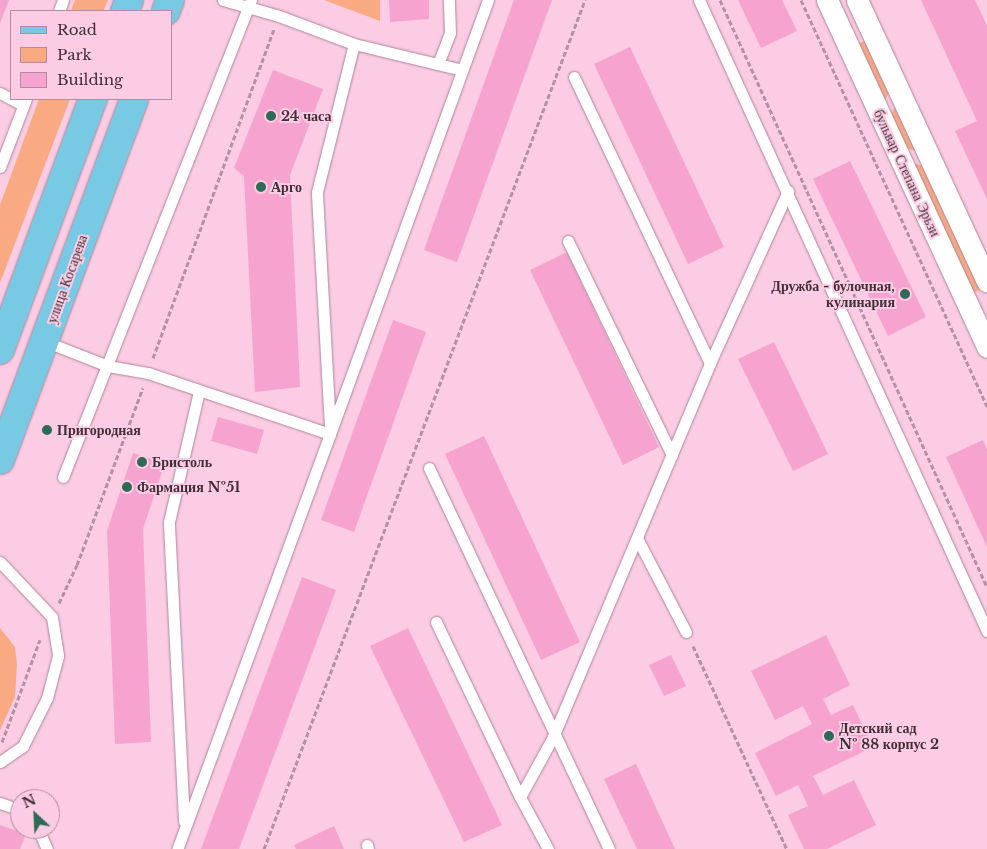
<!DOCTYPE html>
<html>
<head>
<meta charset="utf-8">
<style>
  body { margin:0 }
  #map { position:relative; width:987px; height:849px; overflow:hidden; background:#fbcce3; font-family:"Libre Baskerville",serif }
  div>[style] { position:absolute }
  .green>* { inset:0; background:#faaa83 }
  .building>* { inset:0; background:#f6a4cf }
  .path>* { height:3px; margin-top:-1.5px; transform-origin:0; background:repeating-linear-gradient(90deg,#b591a3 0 5px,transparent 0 7.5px) }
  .roads { filter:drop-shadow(0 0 1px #b0859b) drop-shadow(0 0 1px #b0859b) }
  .lane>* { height:11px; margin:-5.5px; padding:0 5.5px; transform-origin:5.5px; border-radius:5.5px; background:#fff }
  .street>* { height:21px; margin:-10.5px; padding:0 10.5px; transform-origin:10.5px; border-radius:10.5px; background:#fff }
  .primary>* { height:28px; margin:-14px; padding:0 14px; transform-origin:14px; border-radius:14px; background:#77c9e4 }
  .dots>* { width:14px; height:14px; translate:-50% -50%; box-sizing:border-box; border:2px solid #fbcce3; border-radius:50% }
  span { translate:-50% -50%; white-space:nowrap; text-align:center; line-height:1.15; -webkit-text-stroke:4px #fbcce3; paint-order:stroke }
  .poi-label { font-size:14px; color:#412f38; font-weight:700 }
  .left { translate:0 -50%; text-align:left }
  .right { translate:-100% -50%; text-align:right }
  .street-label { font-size:14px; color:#412f38 }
  .legend { position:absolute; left:10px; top:10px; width:162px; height:90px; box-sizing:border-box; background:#fbcce3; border:1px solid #b18d9f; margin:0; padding:6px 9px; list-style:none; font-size:15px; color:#412f38 }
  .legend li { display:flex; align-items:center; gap:10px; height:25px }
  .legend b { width:25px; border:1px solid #b18d9f }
  .north { position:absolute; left:10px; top:789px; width:50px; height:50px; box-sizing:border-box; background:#fbcce3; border:1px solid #b18d9f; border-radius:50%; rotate:335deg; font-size:14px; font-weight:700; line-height:20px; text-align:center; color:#412f38 }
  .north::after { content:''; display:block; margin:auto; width:18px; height:22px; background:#2e6a55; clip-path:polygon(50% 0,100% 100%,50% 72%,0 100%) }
</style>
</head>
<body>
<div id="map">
  <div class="green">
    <div style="clip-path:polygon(75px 0,108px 0,103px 11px,71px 11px)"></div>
    <div style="clip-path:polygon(324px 0,380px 0,380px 21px)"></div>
    <div style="clip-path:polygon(868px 39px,891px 89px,883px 104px,856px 45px)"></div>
    <div style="clip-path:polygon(39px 99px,70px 99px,0 283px,0 205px)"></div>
    <div style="clip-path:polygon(897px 102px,922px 152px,905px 148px,890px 118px)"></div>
    <div style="clip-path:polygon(911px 163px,930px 167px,986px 287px,971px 294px)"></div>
    <div style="clip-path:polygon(0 628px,15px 647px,17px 664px,15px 697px,0 730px)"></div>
  </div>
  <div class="building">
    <div style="clip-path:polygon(0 0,9px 0,0 23px)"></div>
    <div style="clip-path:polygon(389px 0,429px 0,429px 19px,390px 22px)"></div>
    <div style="clip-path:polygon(514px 0,552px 0,457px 262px,424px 250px)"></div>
    <div style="clip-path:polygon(738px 0,782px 0,797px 31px,761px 48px)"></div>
    <div style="clip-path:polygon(921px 0,975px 0,987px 26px,987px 199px,955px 131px,977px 121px)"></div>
    <div style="clip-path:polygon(630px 47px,724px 247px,688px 264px,594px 64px)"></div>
    <div style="clip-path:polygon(273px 70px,323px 89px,290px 175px,300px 387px,255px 392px,244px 176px,234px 168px)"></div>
    <div style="clip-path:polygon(850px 161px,926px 317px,888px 336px,813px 179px)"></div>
    <div style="clip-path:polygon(567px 252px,659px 447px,623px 465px,530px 270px)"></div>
    <div style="clip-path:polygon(393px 320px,426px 332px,354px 532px,321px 520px)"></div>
    <div style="clip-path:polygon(774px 342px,828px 454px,793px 471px,738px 359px)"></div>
    <div style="clip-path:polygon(218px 417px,264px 430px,257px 454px,211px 441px)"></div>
    <div style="clip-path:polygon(484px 436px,580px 642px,541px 660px,445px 454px)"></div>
    <div style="clip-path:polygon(983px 440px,987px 450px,987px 547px,946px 457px)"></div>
    <div style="clip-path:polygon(133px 453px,165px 463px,143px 529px,151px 742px,115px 744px,107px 531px)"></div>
    <div style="clip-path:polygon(302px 577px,336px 590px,239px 849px,201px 849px)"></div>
    <div style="clip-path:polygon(408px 628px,502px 825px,464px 842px,370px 646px)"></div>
    <div style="clip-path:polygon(826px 635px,850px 685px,823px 699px,831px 715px,853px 705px,873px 747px,813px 776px,823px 795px,854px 780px,876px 825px,827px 849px,804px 849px,788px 815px,808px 806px,798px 785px,776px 796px,755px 753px,812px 724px,803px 706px,775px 720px,751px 671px)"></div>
    <div style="clip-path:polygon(671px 655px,686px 686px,664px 696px,649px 665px)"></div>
    <div style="clip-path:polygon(636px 764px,675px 849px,637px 849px,604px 779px)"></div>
    <div style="clip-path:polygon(0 825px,26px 834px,20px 849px,0 849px)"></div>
    <div style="clip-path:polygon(334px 826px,344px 849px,296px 849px,294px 845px)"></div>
  </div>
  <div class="path">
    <div style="left:720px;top:0;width:645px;rotate:65.54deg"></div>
    <div style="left:801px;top:0;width:447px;rotate:65.4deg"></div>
    <div style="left:153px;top:358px;width:351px;rotate:-69.8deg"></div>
    <div style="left:59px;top:603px;width:42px;rotate:-64.7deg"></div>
    <div style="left:77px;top:565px;width:189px;rotate:-69.6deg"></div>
    <div style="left:693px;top:646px;width:224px;rotate:65.2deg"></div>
    <div style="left:2px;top:742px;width:109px;rotate:-69.6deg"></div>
    <div style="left:264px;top:849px;width:908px;rotate:-69.29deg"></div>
  </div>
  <div class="roads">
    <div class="lane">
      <div style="left:223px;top:0;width:58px;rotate:15.9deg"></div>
      <div style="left:279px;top:16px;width:80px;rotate:20.5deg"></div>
      <div style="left:354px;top:44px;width:111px;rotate:13.5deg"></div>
      <div style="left:699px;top:0;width:694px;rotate:65.47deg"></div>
      <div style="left:59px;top:11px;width:12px;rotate:-70deg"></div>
      <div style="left:438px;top:64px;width:33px;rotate:-69deg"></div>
      <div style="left:450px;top:33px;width:33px;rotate:-92deg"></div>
      <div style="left:574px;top:77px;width:317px;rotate:64.6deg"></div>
      <div style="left:0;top:93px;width:26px;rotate:28deg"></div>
      <div style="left:0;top:167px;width:73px;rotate:-69.1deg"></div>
      <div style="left:568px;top:241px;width:238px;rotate:64.1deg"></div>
      <div style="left:44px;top:341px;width:69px;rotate:21.3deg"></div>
      <div style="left:108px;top:366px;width:41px;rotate:9.9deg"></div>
      <div style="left:148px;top:373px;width:192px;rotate:18.5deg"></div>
      <div style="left:330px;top:434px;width:442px;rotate:110.2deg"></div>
      <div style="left:330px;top:427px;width:235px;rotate:-93.2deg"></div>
      <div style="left:317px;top:192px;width:153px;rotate:-76deg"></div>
      <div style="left:330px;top:434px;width:462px;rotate:-70deg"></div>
      <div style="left:429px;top:468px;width:421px;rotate:64.7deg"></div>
      <div style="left:63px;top:477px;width:513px;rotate:-68.49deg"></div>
      <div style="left:637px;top:538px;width:106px;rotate:62.5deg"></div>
      <div style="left:0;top:562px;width:76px;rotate:46.6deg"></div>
      <div style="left:52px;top:617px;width:39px;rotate:81deg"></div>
      <div style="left:58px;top:656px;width:43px;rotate:104.7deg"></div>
      <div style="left:47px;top:698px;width:54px;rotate:116.6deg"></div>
      <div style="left:23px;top:746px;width:28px;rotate:145deg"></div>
      <div style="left:436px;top:622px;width:194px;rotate:64.4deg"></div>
      <div style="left:520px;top:797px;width:68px;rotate:-61.2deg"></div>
      <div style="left:553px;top:737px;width:406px;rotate:-67.2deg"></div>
      <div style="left:710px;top:363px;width:189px;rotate:-65.6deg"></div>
      <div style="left:520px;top:797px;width:59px;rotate:61.7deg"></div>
      <div style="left:0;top:803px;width:21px;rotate:19deg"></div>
      <div style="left:184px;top:821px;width:299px;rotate:-92.9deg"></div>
      <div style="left:169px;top:522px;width:134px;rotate:-77.1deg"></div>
      <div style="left:38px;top:829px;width:22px;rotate:66deg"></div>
      <div style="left:367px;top:845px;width:4px;rotate:76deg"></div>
    </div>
    <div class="street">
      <div style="left:827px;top:0;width:382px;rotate:65.2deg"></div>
      <div style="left:857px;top:0;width:310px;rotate:65.2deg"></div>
    </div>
    <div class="primary">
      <div style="left:125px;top:11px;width:12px;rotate:-70deg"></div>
      <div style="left:166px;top:11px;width:12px;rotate:-70deg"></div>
      <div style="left:0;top:350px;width:268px;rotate:-69.7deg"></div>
      <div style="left:0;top:460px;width:385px;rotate:-69.6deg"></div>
    </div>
  </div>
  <div class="dots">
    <div style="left:271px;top:116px;background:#2e6a55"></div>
    <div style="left:261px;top:187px;background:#2e6a55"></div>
    <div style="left:905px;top:294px;background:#2e6a55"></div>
    <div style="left:47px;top:430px;background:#2e6a55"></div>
    <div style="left:142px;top:462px;background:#2e6a55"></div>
    <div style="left:127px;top:487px;background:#2e6a55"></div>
    <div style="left:829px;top:736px;background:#2e6a55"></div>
  </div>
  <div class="poi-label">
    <span class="left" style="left:281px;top:116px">24 часа</span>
    <span class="left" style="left:271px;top:187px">Арго</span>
    <span class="right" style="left:895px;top:294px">Дружба - булочная,<br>кулинария</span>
    <span class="left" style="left:57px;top:430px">Пригородная</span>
    <span class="left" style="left:152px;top:462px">Бристоль</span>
    <span class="left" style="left:137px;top:487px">Фармация №51</span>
    <span class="left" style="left:839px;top:736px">Детский сад<br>№ 88 корпус 2</span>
  </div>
  <div class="street-label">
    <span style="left:907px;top:173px;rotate:65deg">бульвар Степана Эрьзи</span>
    <span style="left:67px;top:279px;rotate:-70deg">улица Косарева</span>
  </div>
  <ul class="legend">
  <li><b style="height:6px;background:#77c9e4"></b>Road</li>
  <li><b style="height:14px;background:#faaa83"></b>Park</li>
  <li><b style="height:14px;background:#f6a4cf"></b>Building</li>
  </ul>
  <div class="north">N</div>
</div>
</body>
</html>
